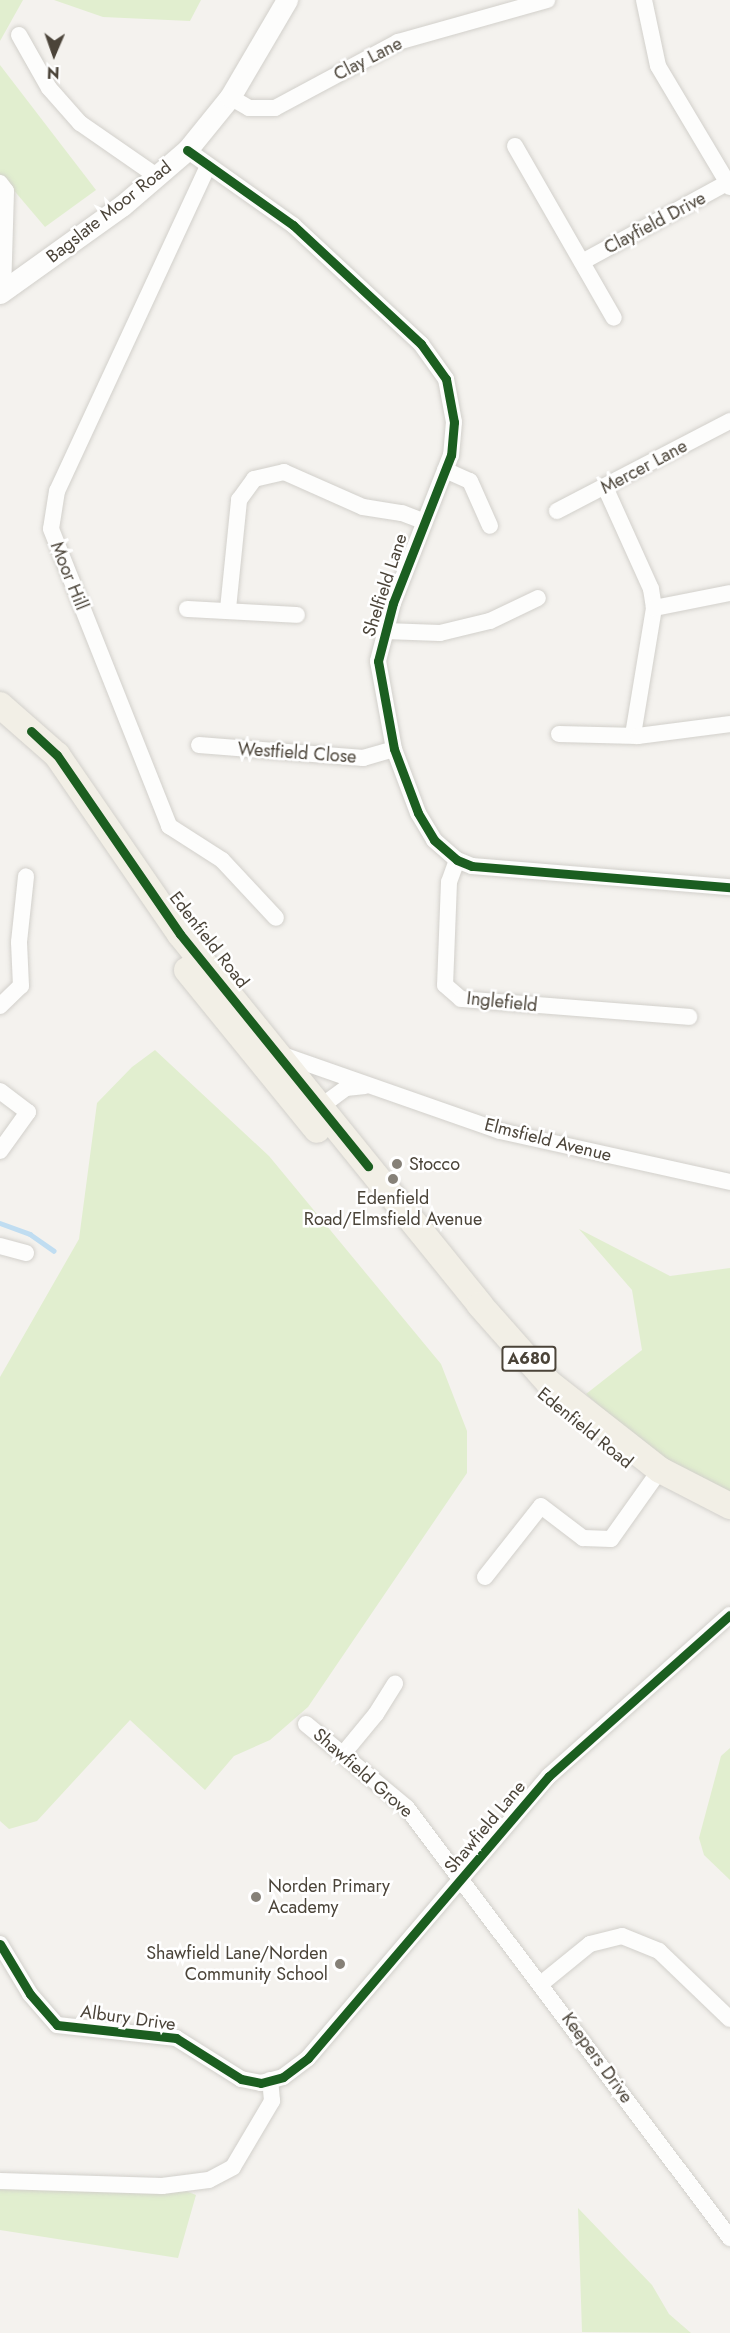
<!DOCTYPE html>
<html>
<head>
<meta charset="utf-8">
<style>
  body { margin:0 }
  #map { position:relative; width:730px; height:2333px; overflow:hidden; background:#f4f2ee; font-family:Jost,sans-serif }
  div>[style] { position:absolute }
  .green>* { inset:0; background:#e1eecf }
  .stream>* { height:4.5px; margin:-2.25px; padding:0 2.25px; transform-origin:2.25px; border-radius:2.25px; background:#c0ddf1 }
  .roads { filter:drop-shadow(0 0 2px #d2d0cb) drop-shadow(0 0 2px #d2d0cb) }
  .minor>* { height:16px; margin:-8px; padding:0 8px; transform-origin:8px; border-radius:8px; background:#fdfdfc }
  .tertiary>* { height:21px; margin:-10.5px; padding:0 10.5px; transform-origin:10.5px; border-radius:10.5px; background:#fdfdfc }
  .primary>* { height:26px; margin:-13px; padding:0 13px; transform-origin:13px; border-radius:13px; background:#f2efe6 }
  .cycleway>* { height:9px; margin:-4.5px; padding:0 4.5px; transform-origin:4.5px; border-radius:4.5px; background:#1b5e20 }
  .dots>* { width:16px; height:16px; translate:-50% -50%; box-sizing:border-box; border:3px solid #fff; border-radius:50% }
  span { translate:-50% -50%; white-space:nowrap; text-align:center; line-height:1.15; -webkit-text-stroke:5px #fff; paint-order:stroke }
  .shield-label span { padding:2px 4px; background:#fff; border:2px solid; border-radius:4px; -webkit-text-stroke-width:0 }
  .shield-label { font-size:16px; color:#4b4439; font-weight:700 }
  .street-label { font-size:18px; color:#4b4439 }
  .poi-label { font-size:18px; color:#4b4439 }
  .left { translate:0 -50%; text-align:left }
  .right { translate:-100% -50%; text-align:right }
  .north { position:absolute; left:24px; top:24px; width:60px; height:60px; -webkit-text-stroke:4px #fff; paint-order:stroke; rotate:182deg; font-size:16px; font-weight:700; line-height:24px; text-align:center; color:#4b4439 }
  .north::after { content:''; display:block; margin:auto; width:21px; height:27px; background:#4b4439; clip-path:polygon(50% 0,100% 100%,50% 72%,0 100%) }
</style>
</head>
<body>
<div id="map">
  <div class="green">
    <div style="clip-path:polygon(0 0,23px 0,0 41px)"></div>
    <div style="clip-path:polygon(54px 0,201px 0,190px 21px,103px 17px)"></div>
    <div style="clip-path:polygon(0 65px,96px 190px,45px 227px,0 174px)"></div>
    <div style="clip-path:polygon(155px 1050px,269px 1156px,441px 1364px,467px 1431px,467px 1473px,308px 1707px,270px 1740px,234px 1756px,205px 1790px,130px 1720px,37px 1821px,9px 1829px,0 1821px,0 1377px,79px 1239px,97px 1103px,132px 1067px)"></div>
    <div style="clip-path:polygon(579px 1229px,670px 1276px,730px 1268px,730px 1496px,652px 1453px,586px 1394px,642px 1350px,632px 1290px)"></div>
    <div style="clip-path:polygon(730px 1748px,730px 1880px,704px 1855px,699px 1838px,721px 1756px)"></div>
    <div style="clip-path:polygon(0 2186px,181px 2189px,196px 2195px,178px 2258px,0 2230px)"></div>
    <div style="clip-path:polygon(578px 2208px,652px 2285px,669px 2314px,691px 2333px,582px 2332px)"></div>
  </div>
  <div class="stream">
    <div style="left:0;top:1223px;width:32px;rotate:20deg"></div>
    <div style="left:30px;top:1234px;width:29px;rotate:35deg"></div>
  </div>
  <div class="roads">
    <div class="minor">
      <div style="left:644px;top:0;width:67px;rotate:78deg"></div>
      <div style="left:658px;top:66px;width:141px;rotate:59.2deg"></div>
      <div style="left:19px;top:35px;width:61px;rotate:60.5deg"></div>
      <div style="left:49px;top:88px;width:47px;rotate:48.5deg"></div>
      <div style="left:80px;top:123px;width:95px;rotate:34.7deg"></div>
      <div style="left:230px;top:97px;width:22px;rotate:30deg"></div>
      <div style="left:249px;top:108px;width:26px"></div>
      <div style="left:275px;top:108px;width:140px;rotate:-28.2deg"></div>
      <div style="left:398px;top:42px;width:155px;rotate:-15.7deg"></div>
      <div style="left:515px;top:146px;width:198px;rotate:60.1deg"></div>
      <div style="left:187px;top:150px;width:130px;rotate:35.3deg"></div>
      <div style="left:293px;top:225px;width:175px;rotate:42.9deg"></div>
      <div style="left:421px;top:344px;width:43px;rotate:54.5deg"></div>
      <div style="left:446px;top:379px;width:44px;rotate:79.5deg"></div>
      <div style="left:454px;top:422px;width:33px;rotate:95deg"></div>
      <div style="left:451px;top:455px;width:159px;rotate:111.4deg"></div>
      <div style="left:393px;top:603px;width:60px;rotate:104.5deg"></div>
      <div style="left:378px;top:661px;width:89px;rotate:79.7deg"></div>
      <div style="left:394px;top:749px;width:68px;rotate:69.4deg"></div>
      <div style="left:418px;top:813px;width:31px;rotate:59deg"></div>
      <div style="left:434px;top:840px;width:30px;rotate:41deg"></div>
      <div style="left:457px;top:860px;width:16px;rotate:22deg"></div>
      <div style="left:472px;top:866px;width:259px;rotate:4.7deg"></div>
      <div style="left:208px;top:166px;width:358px;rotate:114.9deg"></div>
      <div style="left:57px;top:491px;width:38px;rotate:99deg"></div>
      <div style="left:51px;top:529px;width:320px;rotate:68.3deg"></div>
      <div style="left:169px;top:826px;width:63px;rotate:32.7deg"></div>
      <div style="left:222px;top:860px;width:79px;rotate:47deg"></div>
      <div style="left:0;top:183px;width:10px;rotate:53deg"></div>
      <div style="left:6px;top:191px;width:101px;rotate:91.7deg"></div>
      <div style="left:582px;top:262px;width:165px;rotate:-28.6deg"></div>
      <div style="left:445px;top:470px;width:27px;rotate:24deg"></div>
      <div style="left:470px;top:481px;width:49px;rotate:66deg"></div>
      <div style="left:605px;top:487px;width:112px;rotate:65.7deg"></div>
      <div style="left:651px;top:589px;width:19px;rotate:81deg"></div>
      <div style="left:654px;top:608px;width:129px;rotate:99.4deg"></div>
      <div style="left:557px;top:511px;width:195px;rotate:-27.5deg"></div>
      <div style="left:654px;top:608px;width:77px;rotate:-11.2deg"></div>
      <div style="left:187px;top:609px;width:110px;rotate:3.1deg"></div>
      <div style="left:228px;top:609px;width:110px;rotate:-84.2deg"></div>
      <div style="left:239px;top:500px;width:26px;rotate:-54deg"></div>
      <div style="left:254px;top:479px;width:31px;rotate:-13deg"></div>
      <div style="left:284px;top:472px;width:86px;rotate:23.9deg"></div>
      <div style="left:363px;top:507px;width:39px;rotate:9deg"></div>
      <div style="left:402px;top:513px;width:22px;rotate:21deg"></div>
      <div style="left:385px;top:631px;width:55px;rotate:2.1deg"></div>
      <div style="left:440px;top:633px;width:51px;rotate:-13.5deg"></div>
      <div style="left:490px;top:621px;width:53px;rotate:-25.6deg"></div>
      <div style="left:559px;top:734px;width:79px;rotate:1.5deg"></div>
      <div style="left:638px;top:736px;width:93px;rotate:-7.4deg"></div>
      <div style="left:199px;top:745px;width:165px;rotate:4.5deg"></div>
      <div style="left:363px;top:758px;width:32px;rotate:-16deg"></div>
      <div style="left:457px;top:860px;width:23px;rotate:110deg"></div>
      <div style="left:449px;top:882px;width:103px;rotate:92.2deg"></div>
      <div style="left:445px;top:985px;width:21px;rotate:41deg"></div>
      <div style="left:461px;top:999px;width:229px;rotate:4.5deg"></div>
      <div style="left:0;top:1006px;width:29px;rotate:-44deg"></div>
      <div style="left:21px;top:986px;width:44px;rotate:-92.6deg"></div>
      <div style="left:19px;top:942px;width:66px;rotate:-83.9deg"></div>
      <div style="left:280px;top:1054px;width:233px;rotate:19.3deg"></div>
      <div style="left:500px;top:1131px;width:236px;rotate:12.5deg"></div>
      <div style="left:0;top:1091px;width:35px;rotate:37deg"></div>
      <div style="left:28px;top:1112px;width:48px;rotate:125.7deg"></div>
      <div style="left:312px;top:1113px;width:42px;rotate:-36.3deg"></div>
      <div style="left:346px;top:1088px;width:19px;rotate:-6deg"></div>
      <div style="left:0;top:1246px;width:27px;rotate:15deg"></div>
      <div style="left:485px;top:1577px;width:90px;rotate:-51.7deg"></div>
      <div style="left:541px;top:1506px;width:53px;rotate:37.3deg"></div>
      <div style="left:583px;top:1538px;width:28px;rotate:2deg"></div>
      <div style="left:611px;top:1539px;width:85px;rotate:-54.6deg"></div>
      <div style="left:306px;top:1724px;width:131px;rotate:39.7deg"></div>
      <div style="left:407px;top:1808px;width:538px;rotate:53.09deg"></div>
      <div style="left:343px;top:1754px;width:52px;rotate:-50.5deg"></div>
      <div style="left:376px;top:1714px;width:36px;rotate:-58deg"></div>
      <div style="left:0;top:1944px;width:58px;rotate:59deg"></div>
      <div style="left:30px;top:1994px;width:41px;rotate:48.9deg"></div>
      <div style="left:57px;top:2025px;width:120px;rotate:6.2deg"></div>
      <div style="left:176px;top:2038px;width:77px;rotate:32.2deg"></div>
      <div style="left:241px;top:2079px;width:20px;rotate:11deg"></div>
      <div style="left:261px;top:2083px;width:23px;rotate:-15deg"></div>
      <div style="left:283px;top:2077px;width:31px;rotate:-37deg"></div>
      <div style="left:308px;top:2058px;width:371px;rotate:-49.5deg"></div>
      <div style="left:549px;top:1776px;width:242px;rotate:-41.7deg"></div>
      <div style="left:542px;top:1983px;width:62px;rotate:-39.1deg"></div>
      <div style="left:590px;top:1944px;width:33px;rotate:-14deg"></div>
      <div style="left:622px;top:1936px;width:40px;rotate:22deg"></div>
      <div style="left:659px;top:1951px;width:98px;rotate:43.8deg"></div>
      <div style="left:0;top:2181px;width:162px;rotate:1.8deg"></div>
      <div style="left:162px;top:2186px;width:47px;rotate:-7.3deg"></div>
      <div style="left:209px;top:2180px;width:27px;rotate:-28deg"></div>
      <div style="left:233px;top:2167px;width:77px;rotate:-59.4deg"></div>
      <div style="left:272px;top:2101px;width:21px;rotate:-95deg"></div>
    </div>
    <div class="tertiary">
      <div style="left:0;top:293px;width:151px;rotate:-35.6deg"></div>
      <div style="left:123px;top:205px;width:84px;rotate:-40.7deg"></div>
      <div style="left:187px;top:150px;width:68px;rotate:-50.9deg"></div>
      <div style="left:230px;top:97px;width:113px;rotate:-59.6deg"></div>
    </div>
    <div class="primary">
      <div style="left:0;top:705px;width:76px;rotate:41.3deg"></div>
      <div style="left:57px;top:755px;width:217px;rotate:55.5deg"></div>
      <div style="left:180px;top:934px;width:477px;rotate:51deg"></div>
      <div style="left:480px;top:1305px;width:104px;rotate:48.5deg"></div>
      <div style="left:549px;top:1383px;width:141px;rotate:38.1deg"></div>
      <div style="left:660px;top:1470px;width:79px;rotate:27.2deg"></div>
      <div style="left:187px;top:970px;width:206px;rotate:50.9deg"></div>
    </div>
  </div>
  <div class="cycleway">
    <div style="left:187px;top:150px;width:130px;rotate:35.3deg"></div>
    <div style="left:293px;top:225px;width:175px;rotate:42.9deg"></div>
    <div style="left:421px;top:344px;width:43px;rotate:54.5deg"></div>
    <div style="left:446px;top:379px;width:44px;rotate:79.5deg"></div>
    <div style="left:454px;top:422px;width:33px;rotate:95deg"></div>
    <div style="left:451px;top:455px;width:159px;rotate:111.4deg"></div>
    <div style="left:393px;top:603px;width:60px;rotate:104.5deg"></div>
    <div style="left:378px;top:661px;width:89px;rotate:79.7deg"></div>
    <div style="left:394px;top:749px;width:68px;rotate:69.4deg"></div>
    <div style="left:418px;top:813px;width:31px;rotate:59deg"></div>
    <div style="left:434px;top:840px;width:30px;rotate:41deg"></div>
    <div style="left:457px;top:860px;width:16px;rotate:22deg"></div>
    <div style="left:472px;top:866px;width:259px;rotate:4.7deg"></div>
    <div style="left:31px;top:731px;width:35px;rotate:43deg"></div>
    <div style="left:57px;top:755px;width:217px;rotate:55.5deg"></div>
    <div style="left:180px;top:934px;width:299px;rotate:51deg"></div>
    <div style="left:0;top:1944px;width:58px;rotate:59deg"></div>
    <div style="left:30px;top:1994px;width:41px;rotate:48.9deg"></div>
    <div style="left:57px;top:2025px;width:120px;rotate:6.2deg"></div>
    <div style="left:176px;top:2038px;width:77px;rotate:32.2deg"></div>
    <div style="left:241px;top:2079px;width:20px;rotate:11deg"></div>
    <div style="left:261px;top:2083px;width:23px;rotate:-15deg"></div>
    <div style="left:283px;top:2077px;width:31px;rotate:-37deg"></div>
    <div style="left:308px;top:2058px;width:371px;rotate:-49.5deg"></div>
    <div style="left:549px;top:1776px;width:242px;rotate:-41.7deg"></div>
  </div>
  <div class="dots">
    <div style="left:397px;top:1164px;background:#868178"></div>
    <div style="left:393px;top:1179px;background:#868178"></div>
    <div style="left:256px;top:1897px;background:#868178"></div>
    <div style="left:340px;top:1964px;background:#868178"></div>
  </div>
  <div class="shield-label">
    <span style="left:529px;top:1359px">A680</span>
  </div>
  <div class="street-label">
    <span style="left:368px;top:59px;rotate:-27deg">Clay Lane</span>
    <span style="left:109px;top:212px;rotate:-38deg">Bagslate Moor Road</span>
    <span style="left:655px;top:223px;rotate:-28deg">Clayfield Drive</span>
    <span style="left:644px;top:467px;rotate:-28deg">Mercer Lane</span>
    <span style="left:69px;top:576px;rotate:68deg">Moor Hill</span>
    <span style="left:385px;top:585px;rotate:-72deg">Shelfield Lane</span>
    <span style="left:297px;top:753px;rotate:4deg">Westfield Close</span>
    <span style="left:209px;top:940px;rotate:52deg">Edenfield Road</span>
    <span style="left:502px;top:1002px;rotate:6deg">Inglefield</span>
    <span style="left:548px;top:1140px;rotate:14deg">Elmsfield Avenue</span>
    <span style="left:585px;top:1428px;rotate:39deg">Edenfield Road</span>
    <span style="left:363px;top:1773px;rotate:41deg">Shawfield Grove</span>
    <span style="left:485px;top:1827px;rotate:-50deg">Shawfield Lane</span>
    <span style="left:128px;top:2018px;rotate:8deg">Albury Drive</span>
    <span style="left:597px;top:2058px;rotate:54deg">Keepers Drive</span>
  </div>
  <div class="poi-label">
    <span class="left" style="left:409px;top:1164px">Stocco</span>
    <span style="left:393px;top:1209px">Edenfield<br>Road/Elmsfield Avenue</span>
    <span class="left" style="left:268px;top:1897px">Norden Primary<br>Academy</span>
    <span class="right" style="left:328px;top:1964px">Shawfield Lane/Norden<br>Community School</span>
  </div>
  <div class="north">N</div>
</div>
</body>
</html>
